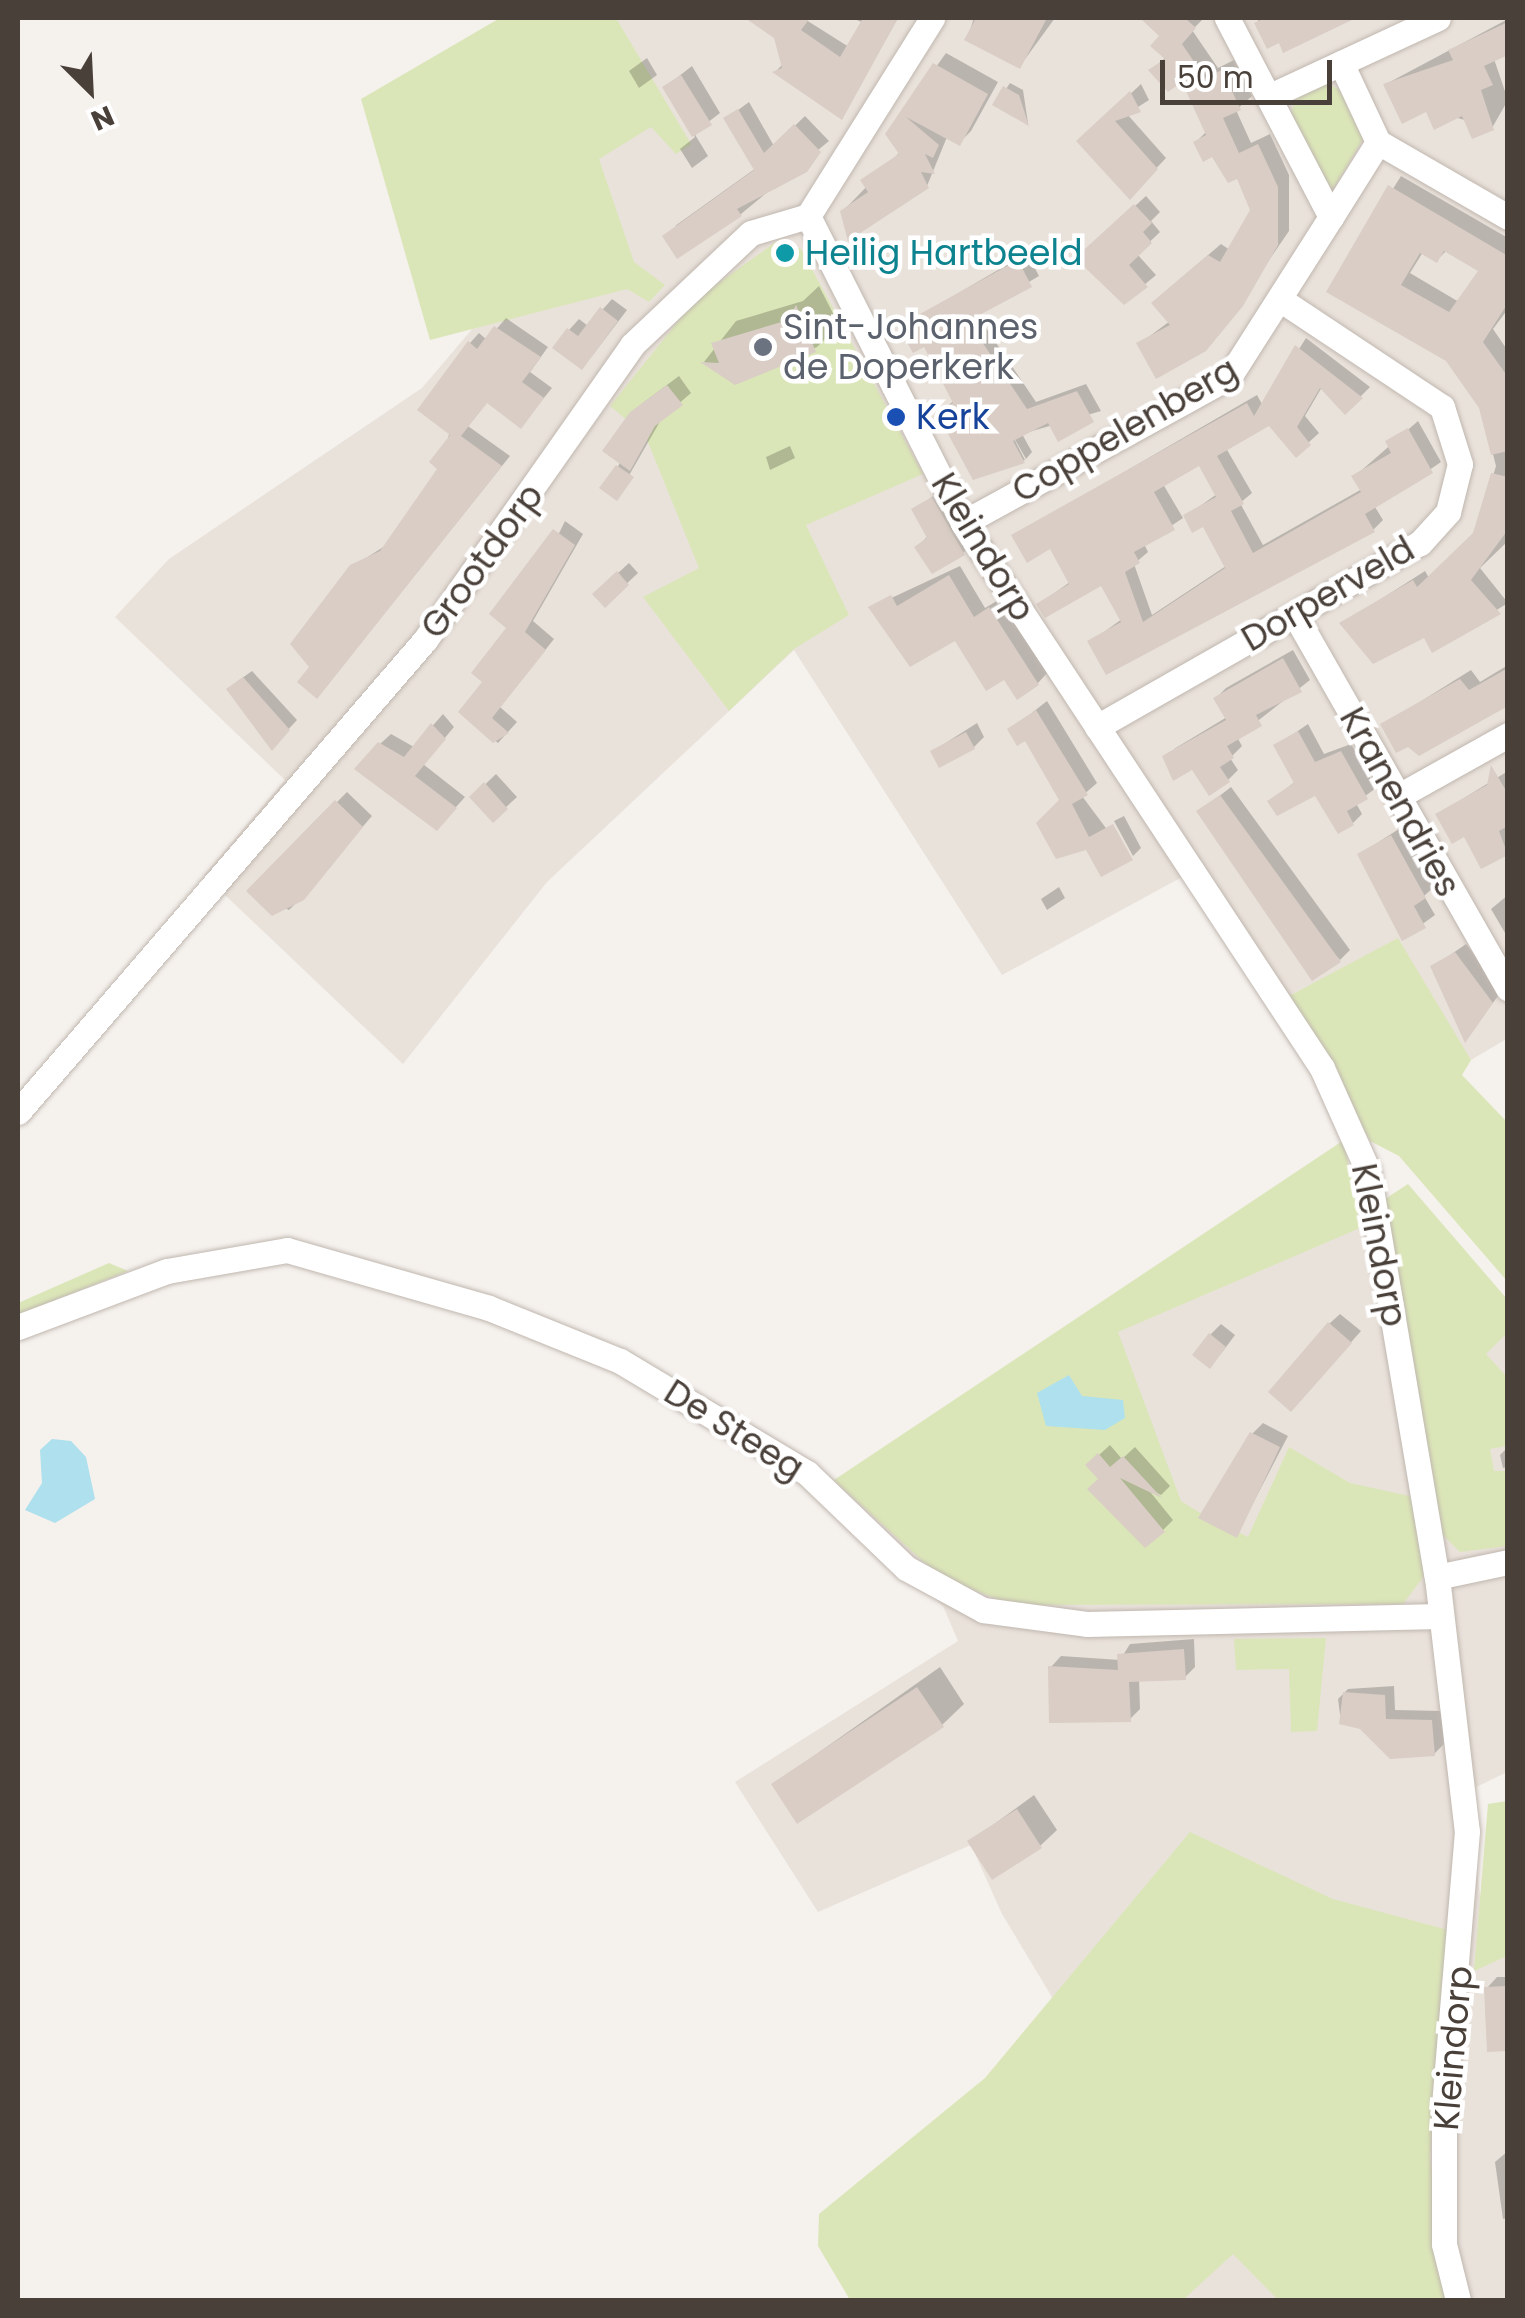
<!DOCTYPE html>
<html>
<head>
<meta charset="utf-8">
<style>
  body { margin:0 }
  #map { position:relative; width:1525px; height:2318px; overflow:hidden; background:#f5f1ed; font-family:Poppins,sans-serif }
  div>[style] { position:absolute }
  .residential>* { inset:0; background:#e9e2db }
  .green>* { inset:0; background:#dbe6b8 }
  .water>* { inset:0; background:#aee0ed }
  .shadow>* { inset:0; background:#0003 }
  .building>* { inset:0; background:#d9cdc5 }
  .roads { filter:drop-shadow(0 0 2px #c0b7af) drop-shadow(0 0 2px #c0b7af) }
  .minor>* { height:25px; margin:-12.5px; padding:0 12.5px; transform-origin:12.5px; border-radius:12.5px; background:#fff }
  .dots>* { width:28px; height:28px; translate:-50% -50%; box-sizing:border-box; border:5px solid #fff; border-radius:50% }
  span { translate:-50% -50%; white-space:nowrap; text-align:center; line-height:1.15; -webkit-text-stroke:9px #fff; paint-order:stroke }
  .culture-label { font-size:35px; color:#0d838f }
  .left { translate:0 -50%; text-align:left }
  .worship-label { font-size:35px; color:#5b616d }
  .transit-label { font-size:35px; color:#164399 }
  .street-label { font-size:35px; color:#4a403a }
  .frame { position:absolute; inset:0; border:20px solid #4a403a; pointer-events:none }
  .north { position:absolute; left:40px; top:40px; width:100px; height:100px; -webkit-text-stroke:8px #fff; paint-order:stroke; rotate:156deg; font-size:28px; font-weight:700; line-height:40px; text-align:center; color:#4a403a }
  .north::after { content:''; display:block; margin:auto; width:35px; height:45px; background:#4a403a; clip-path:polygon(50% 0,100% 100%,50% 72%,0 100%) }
  .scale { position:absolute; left:1160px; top:60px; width:172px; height:45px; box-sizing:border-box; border:5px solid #4a403a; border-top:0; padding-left:12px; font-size:30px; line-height:35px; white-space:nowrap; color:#4a403a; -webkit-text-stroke:8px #fff; paint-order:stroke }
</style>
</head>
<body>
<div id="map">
  <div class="residential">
    <div style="clip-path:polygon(615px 18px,1507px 18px,1508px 1038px,1471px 1060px,1396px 943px,1289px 996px,1182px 877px,1002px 975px,794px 650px,547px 882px,403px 1064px,204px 875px,285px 780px,115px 617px,169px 559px,422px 388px,591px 189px)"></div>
    <div style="clip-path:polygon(1284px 1203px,1365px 1209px,1507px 1319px,1507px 1772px,1468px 1791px,1486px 1948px,1507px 1939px,1507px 2300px,1083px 2300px,1200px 2243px,1002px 1914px,971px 1845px,818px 1912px,735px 1782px,958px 1641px,943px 1606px,815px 1496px)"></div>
  </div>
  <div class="green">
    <div style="clip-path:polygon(500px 18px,616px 18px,691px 144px,676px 154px,651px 127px,599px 159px,634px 262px,665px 285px,649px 302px,627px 289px,430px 340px,361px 99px)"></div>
    <div style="clip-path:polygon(1325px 82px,1340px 90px,1363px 139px,1331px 193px,1290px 115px,1298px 94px)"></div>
    <div style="clip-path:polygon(780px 239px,801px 249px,923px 474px,806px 525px,849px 615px,794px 649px,729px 711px,643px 597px,699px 568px,645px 435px,610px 406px,696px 299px)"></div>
    <div style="clip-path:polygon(1398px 938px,1471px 1060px,1462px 1075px,1507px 1122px,1507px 1281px,1399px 1156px,1370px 1141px,1289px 996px)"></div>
    <div style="clip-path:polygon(1344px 1140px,1360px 1228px,1118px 1332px,1181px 1501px,1197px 1511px,1248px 1537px,1289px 1447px,1350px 1483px,1414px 1497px,1424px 1576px,1403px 1604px,1013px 1605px,940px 1577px,834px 1480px)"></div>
    <div style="clip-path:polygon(1408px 1184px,1507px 1299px,1507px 1333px,1486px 1354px,1507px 1377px,1507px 1446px,1490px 1449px,1494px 1471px,1507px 1471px,1507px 1546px,1460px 1552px,1442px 1534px,1385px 1199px)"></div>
    <div style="clip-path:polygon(109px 1263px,128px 1271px,18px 1315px,18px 1303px)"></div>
    <div style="clip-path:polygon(1326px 1638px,1317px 1731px,1291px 1732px,1289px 1669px,1236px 1670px,1234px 1639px)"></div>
    <div style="clip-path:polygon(1507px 1801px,1507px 1956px,1474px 1971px,1488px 1804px)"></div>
    <div style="clip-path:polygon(1190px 1832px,1333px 1899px,1448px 1930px,1430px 2157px,1448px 2300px,1278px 2300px,1233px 2254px,1183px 2300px,850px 2300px,818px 2246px,819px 2214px,985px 2078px)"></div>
  </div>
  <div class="water">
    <div style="clip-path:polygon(1069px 1375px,1082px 1396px,1123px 1400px,1125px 1418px,1105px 1430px,1046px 1426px,1037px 1393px)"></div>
    <div style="clip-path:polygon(52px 1439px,71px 1441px,86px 1457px,95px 1499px,55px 1523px,25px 1510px,42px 1483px,40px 1450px)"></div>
  </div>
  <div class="shadow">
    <div style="clip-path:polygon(767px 18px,803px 18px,849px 47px,863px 23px,853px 18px,898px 18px,842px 117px,776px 71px,783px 64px,776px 37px,762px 26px)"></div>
    <div style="clip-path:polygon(974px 18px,1055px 18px,1020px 66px,967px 39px)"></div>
    <div style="clip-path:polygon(1143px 18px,1204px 18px,1192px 30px,1218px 68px,1234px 60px,1252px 96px,1236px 110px,1251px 143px,1270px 134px,1289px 175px,1289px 231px,1217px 336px,1139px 344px,1170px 321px,1166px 291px,1221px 244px,1230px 250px,1253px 210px,1238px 176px,1196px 142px,1207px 131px,1183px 79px,1151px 70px,1166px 57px,1163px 35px)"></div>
    <div style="clip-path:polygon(1257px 18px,1351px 18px,1285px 49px,1280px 40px,1268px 45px)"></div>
    <div style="clip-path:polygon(1508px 19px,1508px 52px,1494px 59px,1508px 100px,1492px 128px,1427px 109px,1386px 84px)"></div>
    <div style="clip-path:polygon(946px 53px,998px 82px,971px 131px,959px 143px,947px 137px,927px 186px,843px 211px,900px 152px,888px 134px)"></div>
    <div style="clip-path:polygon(647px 58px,657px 75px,639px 88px,629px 71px)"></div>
    <div style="clip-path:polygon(692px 66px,720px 113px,694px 133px,708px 156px,692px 168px,680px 149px,695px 137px,665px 87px)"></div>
    <div style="clip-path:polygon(1010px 83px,1023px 90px,1028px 123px,996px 104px)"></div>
    <div style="clip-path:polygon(1141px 84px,1149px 100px,1127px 114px,1166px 158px,1130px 196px,1080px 141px)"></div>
    <div style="clip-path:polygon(749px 102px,774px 146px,805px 116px,829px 141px,741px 214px,675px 226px,756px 168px,726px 119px)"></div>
    <div style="clip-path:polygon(evenodd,1401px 176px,1508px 238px,1508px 309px,1493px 329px,1508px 351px,1508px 541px,1480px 568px,1508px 603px,1433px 649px,1425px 635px,1342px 624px,1425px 571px,1429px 578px,1475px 534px,1496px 466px,1481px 407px,1448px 360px,1329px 291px,1401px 176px,1447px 250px,1482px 270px,1459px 302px,1410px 273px,1423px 252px,1437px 260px,1447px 250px)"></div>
    <div style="clip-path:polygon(1146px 196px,1160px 212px,1151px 221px,1160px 232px,1137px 254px,1156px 275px,1124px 302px,1089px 248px)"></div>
    <div style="clip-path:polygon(1027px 253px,1039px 276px,976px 313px,1036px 402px,1086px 384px,1101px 411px,1022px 434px,1032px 452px,1026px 459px,1009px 429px,1025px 460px,974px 477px,939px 412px,955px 400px,925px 344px,902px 326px)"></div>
    <div style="clip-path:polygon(819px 286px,839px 325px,817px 347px,735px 382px,704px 362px,736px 321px,803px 301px)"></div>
    <div style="clip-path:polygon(612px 299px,627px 310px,592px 356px,569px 330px,579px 319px,588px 326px)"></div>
    <div style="clip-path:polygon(506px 318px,548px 347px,530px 372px,552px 388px,521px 426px,488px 401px,468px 426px,510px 456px,326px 686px,312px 667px,352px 567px,388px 544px,441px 469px,470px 343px,479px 333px,487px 340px)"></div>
    <div style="clip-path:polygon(evenodd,1306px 338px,1370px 387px,1345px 412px,1322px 387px,1305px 416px,1319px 433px,1296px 454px,1270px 423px,1226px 448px,1252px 493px,1240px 503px,1263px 545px,1362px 489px,1355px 476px,1418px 421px,1441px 462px,1375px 507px,1383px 520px,1374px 529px,1107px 672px,1090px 642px,1122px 619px,1102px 583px,1039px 604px,1070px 582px,1051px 546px,1014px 536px,1257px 395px,1263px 406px,1306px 338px,1200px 463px,1217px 494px,1183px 518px,1163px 484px,1200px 463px,1306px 338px,1186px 516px,1204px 523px,1226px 566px,1152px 615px,1134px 564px,1148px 552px,1144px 544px,1186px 516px)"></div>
    <div style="clip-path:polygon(679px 376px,691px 393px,662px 418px,616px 498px,618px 467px,644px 402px)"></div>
    <div style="clip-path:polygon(790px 446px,795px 458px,770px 470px,766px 457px)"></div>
    <div style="clip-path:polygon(943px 489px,973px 542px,963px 553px,917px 547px,929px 535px,915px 509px)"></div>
    <div style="clip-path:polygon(565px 521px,583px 534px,533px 621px,554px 639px,500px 707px,517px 722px,498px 743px,462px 712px,486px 682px)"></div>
    <div style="clip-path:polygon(629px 563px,638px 573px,605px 604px,606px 584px)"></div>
    <div style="clip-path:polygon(960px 566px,985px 608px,1000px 599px,1048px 672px,1038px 683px,1004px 676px,956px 638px,872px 607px)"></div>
    <div style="clip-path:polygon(1293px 650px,1310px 680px,1237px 737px,1242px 746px,1230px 758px,1238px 770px,1228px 780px,1174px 749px,1227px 717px,1216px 698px,1226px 688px)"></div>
    <div style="clip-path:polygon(1508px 665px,1508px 703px,1383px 725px,1471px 670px,1480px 682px)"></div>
    <div style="clip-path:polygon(252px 671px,297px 720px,272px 747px,238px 681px)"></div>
    <div style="clip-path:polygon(1047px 701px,1097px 783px,1082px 796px,1129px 859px,1102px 874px,1025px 738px,1010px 730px)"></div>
    <div style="clip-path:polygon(443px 714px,454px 727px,423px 764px,465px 797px,447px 817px,380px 744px,391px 734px,414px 747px)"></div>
    <div style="clip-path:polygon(977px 723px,984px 737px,974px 747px,933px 751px)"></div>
    <div style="clip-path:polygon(1308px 724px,1324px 754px,1351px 744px,1376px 788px,1356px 803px,1362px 814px,1353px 823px,1316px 793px,1270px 801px,1296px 781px,1276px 746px)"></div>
    <div style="clip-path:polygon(1508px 771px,1508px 852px,1482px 865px,1465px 834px,1438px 814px)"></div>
    <div style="clip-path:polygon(496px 774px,517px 797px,493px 819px,472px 797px)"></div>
    <div style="clip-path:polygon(1231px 787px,1350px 950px,1340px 960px,1200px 811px)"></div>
    <div style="clip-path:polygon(347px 792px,372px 816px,299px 900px,289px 910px,249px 891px)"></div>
    <div style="clip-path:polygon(1124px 816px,1141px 848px,1133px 856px,1114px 821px)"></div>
    <div style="clip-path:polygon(1402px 827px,1435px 886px,1424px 896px,1435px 915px,1403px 938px,1360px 854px)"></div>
    <div style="clip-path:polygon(1059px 887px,1065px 898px,1047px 910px,1041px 899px)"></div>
    <div style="clip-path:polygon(1508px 895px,1508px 938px,1491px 909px)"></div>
    <div style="clip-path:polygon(1466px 944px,1502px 991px,1465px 1039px,1433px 967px)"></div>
    <div style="clip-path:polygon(1340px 1314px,1361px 1331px,1301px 1399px,1329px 1324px)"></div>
    <div style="clip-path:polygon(1221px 1324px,1235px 1335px,1220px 1355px,1210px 1335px)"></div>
    <div style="clip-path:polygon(1263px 1423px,1288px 1436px,1237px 1534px,1252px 1434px)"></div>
    <div style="clip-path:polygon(1110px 1445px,1122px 1459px,1135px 1447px,1170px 1486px,1161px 1495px,1147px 1488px,1173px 1520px,1163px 1530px,1088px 1465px)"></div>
    <div style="clip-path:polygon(1505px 1450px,1508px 1467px,1503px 1468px,1500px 1455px)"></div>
    <div style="clip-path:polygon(1194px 1639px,1195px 1667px,1185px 1677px,1139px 1679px,1140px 1709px,1130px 1719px,1051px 1667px,1061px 1656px,1120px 1660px,1130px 1644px)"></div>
    <div style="clip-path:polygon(940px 1667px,964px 1704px,942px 1725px,774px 1784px)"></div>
    <div style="clip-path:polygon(1394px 1686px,1395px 1710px,1442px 1711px,1444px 1744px,1434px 1754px,1341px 1722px,1338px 1699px,1348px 1689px)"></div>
    <div style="clip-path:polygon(1034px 1795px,1057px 1830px,1040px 1846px,971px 1841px)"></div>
    <div style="clip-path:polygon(1497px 1977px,1508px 1977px,1508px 2049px,1487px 1988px)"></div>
    <div style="clip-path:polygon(1508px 2151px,1508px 2218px,1503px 2219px,1495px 2162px)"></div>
  </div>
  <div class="building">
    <div style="clip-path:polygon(745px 18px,810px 18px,801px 30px,840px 57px,863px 18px,898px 18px,842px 120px,772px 72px,782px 68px,774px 38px)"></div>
    <div style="clip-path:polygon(976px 18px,1047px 18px,1020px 69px,964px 40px)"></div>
    <div style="clip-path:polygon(1140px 18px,1185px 18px,1196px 28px,1182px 44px,1205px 78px,1222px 70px,1241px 110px,1223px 118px,1239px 153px,1258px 144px,1278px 187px,1278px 245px,1243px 306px,1206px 351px,1156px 379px,1136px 343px,1170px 325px,1151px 303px,1208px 255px,1220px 262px,1250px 210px,1237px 179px,1228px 183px,1212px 157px,1203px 162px,1193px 142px,1206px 135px,1182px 82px,1168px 92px,1148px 70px,1165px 59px,1150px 46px,1159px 36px)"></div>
    <div style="clip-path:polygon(1265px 18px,1356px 18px,1283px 53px,1279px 43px,1267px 49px,1254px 23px)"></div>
    <div style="clip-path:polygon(1508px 22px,1508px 55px,1484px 66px,1493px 85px,1481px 90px,1494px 130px,1472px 139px,1462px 116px,1434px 130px,1426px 112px,1402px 124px,1383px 84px,1453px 60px,1448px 50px)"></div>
    <div style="clip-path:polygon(933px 63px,988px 94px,960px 146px,906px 117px,939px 145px,933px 158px,925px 154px,935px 174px,921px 172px,929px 188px,848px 241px,840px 211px,868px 192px,860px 180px,899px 154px,885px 134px)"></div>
    <div style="clip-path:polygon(681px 75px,712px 125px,692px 137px,662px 87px)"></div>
    <div style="clip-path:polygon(1003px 86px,1019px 95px,1029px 126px,992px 105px)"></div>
    <div style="clip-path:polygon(1130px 91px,1141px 112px,1115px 121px,1158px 169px,1130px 200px,1076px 141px)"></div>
    <div style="clip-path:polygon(738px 109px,764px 153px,794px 124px,821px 152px,807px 172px,737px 209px,742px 216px,677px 259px,662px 236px,754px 170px,723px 118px)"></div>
    <div style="clip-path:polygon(evenodd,1388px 185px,1508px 256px,1508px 303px,1483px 342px,1508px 377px,1508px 451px,1491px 455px,1479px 408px,1446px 361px,1326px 292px,1388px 185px,1444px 251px,1478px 271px,1449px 312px,1401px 285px,1420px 253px,1437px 263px,1444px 251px)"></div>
    <div style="clip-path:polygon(1134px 204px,1152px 223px,1143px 232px,1152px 243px,1129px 265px,1148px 287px,1124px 305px,1075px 258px)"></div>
    <div style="clip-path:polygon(1018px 260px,1032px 287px,968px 321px,1027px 409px,1077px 391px,1094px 422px,1058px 442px,1048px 423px,1013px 441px,1025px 463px,973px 480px,936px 412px,953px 403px,924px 347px,913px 353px,898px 326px)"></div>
    <div style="clip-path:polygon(796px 305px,816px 352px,735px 385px,700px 362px,719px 363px,711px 343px,788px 320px)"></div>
    <div style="clip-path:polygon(600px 307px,618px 321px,582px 370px,552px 348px,567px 328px,578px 336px)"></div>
    <div style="clip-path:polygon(494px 326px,541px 357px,522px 382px,544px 398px,521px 429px,487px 403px,461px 436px,502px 466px,317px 699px,297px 682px,309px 667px,290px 644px,350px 565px,380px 551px,437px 469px,429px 462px,450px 435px,417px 410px,468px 341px,477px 349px)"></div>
    <div style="clip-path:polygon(evenodd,1295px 345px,1363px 398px,1345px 415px,1320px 388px,1297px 427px,1311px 445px,1296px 458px,1269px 426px,1217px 456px,1244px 504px,1231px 511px,1253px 553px,1361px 492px,1351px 476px,1391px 453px,1385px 441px,1408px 428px,1433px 473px,1365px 514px,1375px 532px,1106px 675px,1087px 641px,1121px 622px,1101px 586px,1045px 618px,1036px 604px,1069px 584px,1050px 549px,1027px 563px,1011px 535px,1247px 403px,1254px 416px,1295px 345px,1199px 466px,1216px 497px,1183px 515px,1192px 533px,1203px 527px,1225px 568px,1143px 622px,1125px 572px,1140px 563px,1134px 552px,1175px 530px,1154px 492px,1199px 466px)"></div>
    <div style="clip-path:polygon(667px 385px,683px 405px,655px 426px,630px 471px,602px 451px,630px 412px)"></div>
    <div style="clip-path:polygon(616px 465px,634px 477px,617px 501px,599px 488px)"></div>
    <div style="clip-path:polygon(1491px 473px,1508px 477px,1507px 531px,1471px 580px,1501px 614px,1432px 653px,1424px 638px,1373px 664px,1339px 623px,1413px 580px,1417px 587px,1473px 533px)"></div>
    <div style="clip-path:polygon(932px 497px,965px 555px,932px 574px,914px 547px,927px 538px,911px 509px)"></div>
    <div style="clip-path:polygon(553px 529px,575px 545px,525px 632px,546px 650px,492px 718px,509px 733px,493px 743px,458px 712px,482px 682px,471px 673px,506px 628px,489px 614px)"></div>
    <div style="clip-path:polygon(617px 571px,629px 585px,605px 608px,592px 594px)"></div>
    <div style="clip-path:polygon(949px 575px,974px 617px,989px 607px,1039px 685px,1017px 700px,1004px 680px,986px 691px,955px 641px,910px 667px,868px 607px,891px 595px,897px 606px)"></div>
    <div style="clip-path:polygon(1283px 658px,1302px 692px,1256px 715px,1262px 726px,1227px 746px,1234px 758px,1220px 767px,1230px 782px,1209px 796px,1192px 770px,1173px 781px,1162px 756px,1226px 720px,1213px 698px)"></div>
    <div style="clip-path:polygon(1508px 668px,1508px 706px,1419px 756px,1408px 747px,1396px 753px,1380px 724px,1460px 679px,1469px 690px)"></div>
    <div style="clip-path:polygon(243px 677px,290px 730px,272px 751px,226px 689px)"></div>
    <div style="clip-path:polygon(1036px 710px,1088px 795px,1072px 804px,1089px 837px,1113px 824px,1133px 860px,1101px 877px,1086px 850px,1056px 859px,1036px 823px,1059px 800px,1025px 741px,1017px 746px,1007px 729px)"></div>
    <div style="clip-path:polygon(431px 723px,446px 739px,415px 776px,457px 808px,437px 831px,354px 769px,378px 742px,404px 757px)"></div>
    <div style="clip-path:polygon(1298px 731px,1315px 762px,1341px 751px,1368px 799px,1347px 811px,1354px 825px,1338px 834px,1315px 796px,1277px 816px,1267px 801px,1294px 783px,1273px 745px)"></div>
    <div style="clip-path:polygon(966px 732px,975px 749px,939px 768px,930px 751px)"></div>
    <div style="clip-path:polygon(1491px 765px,1508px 794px,1508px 826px,1499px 831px,1508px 855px,1481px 869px,1464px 837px,1452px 844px,1435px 814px,1487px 785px)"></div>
    <div style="clip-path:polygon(484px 782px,508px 809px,493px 823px,469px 797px)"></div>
    <div style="clip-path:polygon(1220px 795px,1341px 962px,1312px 981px,1196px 811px)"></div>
    <div style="clip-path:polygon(335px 800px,363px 827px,304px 900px,272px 916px,246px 891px)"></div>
    <div style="clip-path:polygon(1391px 835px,1426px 898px,1414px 906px,1426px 928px,1402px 941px,1357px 854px)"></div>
    <div style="clip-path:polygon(1455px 952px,1493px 1003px,1465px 1043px,1430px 966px)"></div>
    <div style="clip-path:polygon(1328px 1322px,1352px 1343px,1291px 1412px,1268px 1392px)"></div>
    <div style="clip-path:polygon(1209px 1333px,1226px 1347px,1210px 1369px,1192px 1355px)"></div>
    <div style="clip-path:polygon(1250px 1432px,1280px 1447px,1237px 1538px,1198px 1518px)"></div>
    <div style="clip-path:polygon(1098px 1453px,1110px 1467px,1123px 1456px,1162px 1498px,1120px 1478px,1165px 1532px,1145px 1548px,1087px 1489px,1098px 1479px,1085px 1465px)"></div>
    <div style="clip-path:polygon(1184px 1649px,1186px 1680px,1129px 1682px,1131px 1722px,1049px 1723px,1048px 1666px,1118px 1670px,1117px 1654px)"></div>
    <div style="clip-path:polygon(917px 1687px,944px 1727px,797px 1824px,771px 1784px)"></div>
    <div style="clip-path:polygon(1343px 1692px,1385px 1695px,1386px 1719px,1432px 1720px,1435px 1756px,1390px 1759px,1360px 1729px,1339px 1724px)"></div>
    <div style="clip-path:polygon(1017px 1809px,1042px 1848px,992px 1880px,967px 1841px)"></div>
    <div style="clip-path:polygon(1508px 1986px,1508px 2051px,1487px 2052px,1484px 1987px)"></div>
  </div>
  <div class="roads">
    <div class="minor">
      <div style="left:1341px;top:63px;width:87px;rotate:64.9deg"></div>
      <div style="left:1378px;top:142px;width:150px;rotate:30deg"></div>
      <div style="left:1270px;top:96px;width:185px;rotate:-24.9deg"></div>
      <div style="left:808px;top:216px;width:344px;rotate:63.2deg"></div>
      <div style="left:963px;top:523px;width:653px;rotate:56.63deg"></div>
      <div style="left:1322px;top:1068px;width:113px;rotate:65.9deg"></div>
      <div style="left:1368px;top:1171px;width:412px;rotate:80.4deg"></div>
      <div style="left:1437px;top:1577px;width:256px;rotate:83.3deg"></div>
      <div style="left:1467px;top:1831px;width:276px;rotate:94.8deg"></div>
      <div style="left:1444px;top:2106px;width:138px;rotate:90deg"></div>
      <div style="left:1444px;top:2244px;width:58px;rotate:76deg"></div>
      <div style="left:1331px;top:217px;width:89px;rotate:-57.9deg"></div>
      <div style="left:963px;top:523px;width:303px;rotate:-28.8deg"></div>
      <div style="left:1229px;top:377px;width:190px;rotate:-57.5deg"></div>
      <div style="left:1331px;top:217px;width:225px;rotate:-117.6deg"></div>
      <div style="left:1295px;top:615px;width:430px;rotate:60.3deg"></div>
      <div style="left:1097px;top:727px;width:372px;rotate:-29.7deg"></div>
      <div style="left:1420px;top:543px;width:42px;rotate:-47.9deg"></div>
      <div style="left:1448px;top:512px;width:49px;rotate:-76deg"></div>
      <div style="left:1460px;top:464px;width:60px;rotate:-107.5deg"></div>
      <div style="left:1442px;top:407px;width:190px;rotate:-146.4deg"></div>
      <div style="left:1397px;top:797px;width:127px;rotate:-29.2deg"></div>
      <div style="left:18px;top:1112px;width:623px;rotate:-49.23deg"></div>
      <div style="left:425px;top:640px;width:360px;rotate:-54.9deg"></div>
      <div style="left:632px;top:345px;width:163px;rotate:-43.3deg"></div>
      <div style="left:751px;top:233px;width:59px;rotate:-16.6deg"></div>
      <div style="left:808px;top:216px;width:234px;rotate:-57.9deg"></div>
      <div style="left:18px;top:1327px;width:159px;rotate:-20.6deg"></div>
      <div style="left:167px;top:1271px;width:122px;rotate:-9.9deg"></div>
      <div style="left:287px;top:1250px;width:210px;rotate:16deg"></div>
      <div style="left:489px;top:1308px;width:141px;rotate:22deg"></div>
      <div style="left:620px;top:1361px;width:218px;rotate:30.9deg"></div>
      <div style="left:807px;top:1473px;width:137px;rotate:43.8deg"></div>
      <div style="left:906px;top:1568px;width:88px;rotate:28.6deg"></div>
      <div style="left:983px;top:1610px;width:106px;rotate:7.6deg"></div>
      <div style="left:1088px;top:1624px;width:351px;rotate:-1.3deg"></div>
      <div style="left:1437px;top:1577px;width:73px;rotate:-11.9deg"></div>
    </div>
  </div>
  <div class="dots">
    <div style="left:785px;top:253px;background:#0f9aa8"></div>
    <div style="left:763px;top:347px;background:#6b7280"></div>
    <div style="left:896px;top:417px;background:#1a4fb4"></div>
  </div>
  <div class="culture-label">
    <span class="left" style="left:805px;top:253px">Heilig Hartbeeld</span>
  </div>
  <div class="worship-label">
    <span class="left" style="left:783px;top:347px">Sint-Johannes<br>de Doperkerk</span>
  </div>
  <div class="transit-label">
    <span class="left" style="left:916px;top:417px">Kerk</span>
  </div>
  <div class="street-label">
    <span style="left:1125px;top:430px;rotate:-30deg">Coppelenberg</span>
    <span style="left:983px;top:547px;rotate:59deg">Kleindorp</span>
    <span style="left:482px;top:561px;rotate:-54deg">Grootdorp</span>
    <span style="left:1328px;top:594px;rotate:-30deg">Dorperveld</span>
    <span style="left:1400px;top:802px;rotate:61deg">Kranendries</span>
    <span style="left:1379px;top:1245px;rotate:79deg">Kleindorp</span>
    <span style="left:734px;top:1430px;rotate:32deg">De Steeg</span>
    <span style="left:1453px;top:2048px;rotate:-85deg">Kleindorp</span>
  </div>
  <div class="frame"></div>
  <div class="north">N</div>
  <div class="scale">50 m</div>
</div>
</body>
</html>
